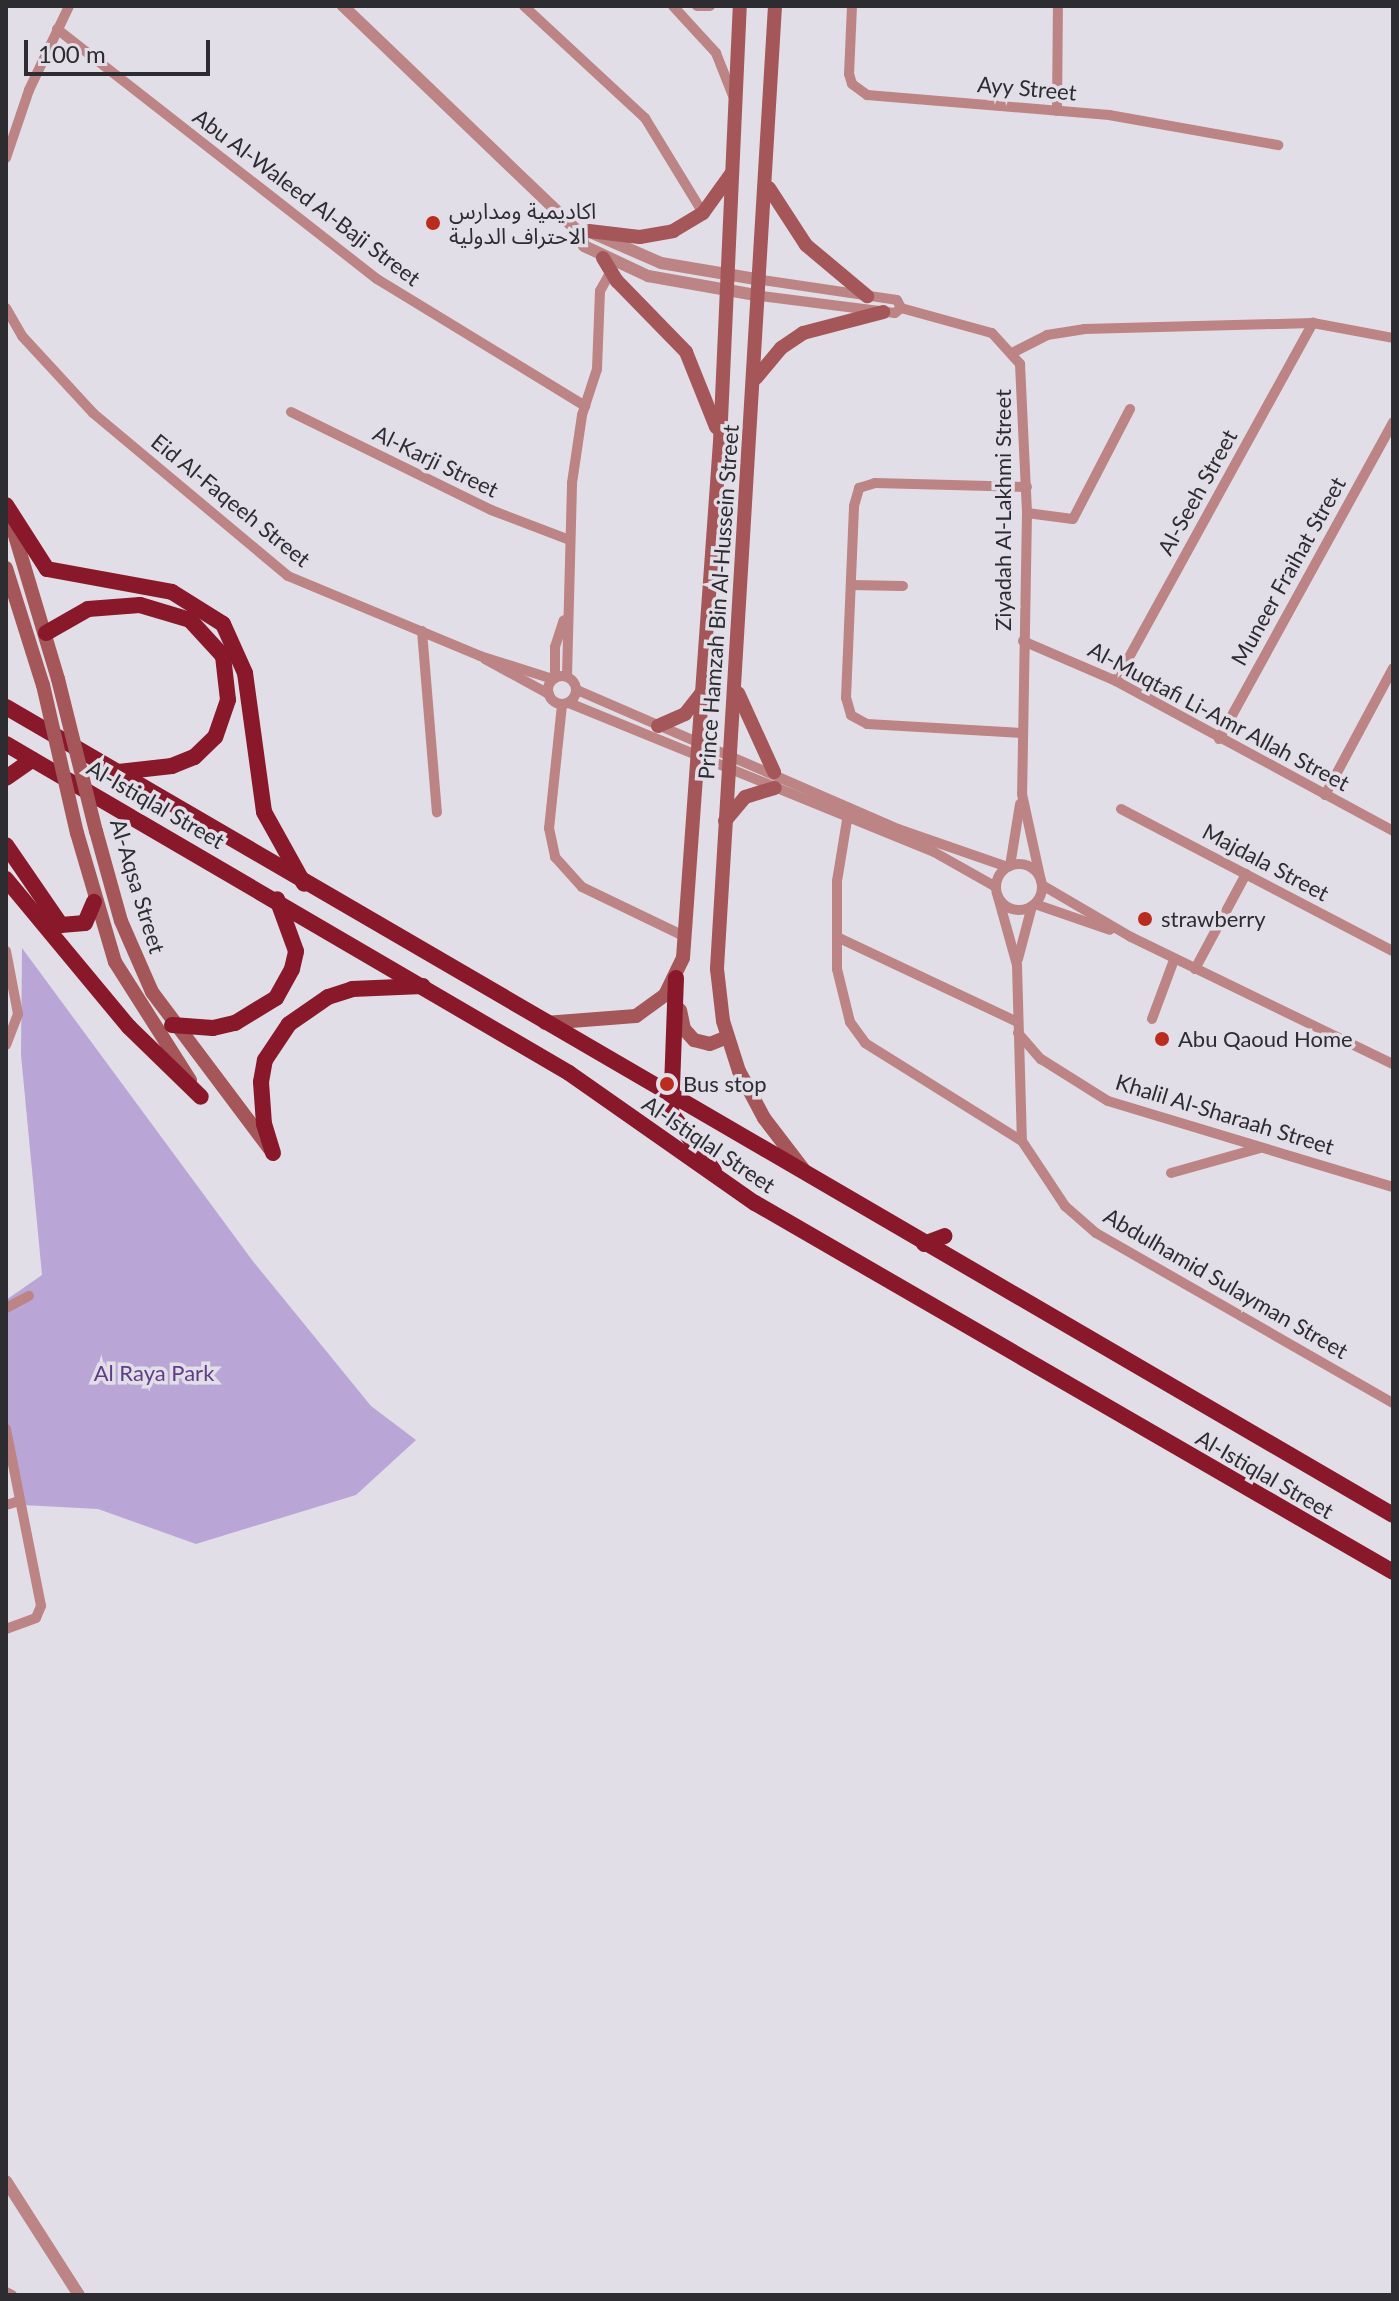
<!DOCTYPE html>
<html>
<head>
<meta charset="utf-8">
<style>
  body { margin:0 }
  #map { position:relative; width:1399px; height:2301px; overflow:hidden; background:#e2dee8; font-family:Lato,"Noto Sans Arabic",sans-serif }
  div>[style] { position:absolute }
  .green>* { inset:0; background:#baa6d6 }
  .minor>* { height:10px; margin:-5px; padding:0 5px; transform-origin:5px; border-radius:5px; background:#bc8484 }
  .minor>.ring { margin:-5px; padding:0; box-sizing:content-box; background:none; border:10px solid #bc8484; border-radius:50% }
  .tertiary>* { height:12px; margin:-6px; padding:0 6px; transform-origin:6px; border-radius:6px; background:#bc8484 }
  .secondary>* { height:14px; margin:-7px; padding:0 7px; transform-origin:7px; border-radius:7px; background:#a55658 }
  .trunk>* { height:16px; margin:-8px; padding:0 8px; transform-origin:8px; border-radius:8px; background:#89182a }
  .secondary-bridge>* { height:14px; margin:-7px; padding:0 7px; transform-origin:7px; border-radius:7px; background:#a55658 }
  .dots>* { width:22px; height:22px; translate:-50% -50%; box-sizing:border-box; border:4px solid #e2dee8; border-radius:50% }
  span { translate:-50% -50%; white-space:nowrap; text-align:center; line-height:1.15; -webkit-text-stroke:7px #e2dee8; paint-order:stroke }
  .street-label { font-size:22px; color:#2d2c30 }
  .poi-label { font-size:22px; color:#2d2c30 }
  .left { translate:0 -50%; text-align:left }
  .park-label { font-size:22px; color:#603c87 }
  .frame { position:absolute; inset:0; border:8px solid #2d2c30; pointer-events:none }
  .scale { position:absolute; left:24px; top:40px; width:186px; height:36px; box-sizing:border-box; border:4px solid #2d2c30; border-top:0; padding-left:10px; font-size:24px; line-height:28px; white-space:nowrap; color:#2d2c30; -webkit-text-stroke:6px #e2dee8; paint-order:stroke }
</style>
</head>
<body>
<div id="map">
  <div class="green">
    <div style="clip-path:polygon(22px 948px,252px 1260px,371px 1406px,416px 1440px,356px 1495px,196px 1544px,98px 1509px,22px 1505px,6px 1424px,6px 1300px,42px 1275px,21px 1055px)"></div>
  </div>
  <div class="minor">
    <div style="left:524px;top:6px;width:165px;rotate:42.8deg"></div>
    <div style="left:645px;top:118px;width:111px;rotate:58.6deg"></div>
    <div style="left:673px;top:6px;width:64px;rotate:47.5deg"></div>
    <div style="left:716px;top:53px;width:46px;rotate:68.4deg"></div>
    <div style="left:697px;top:6px;width:13px"></div>
    <div style="left:852px;top:6px;width:68px;rotate:92.5deg"></div>
    <div style="left:849px;top:74px;width:10px;rotate:73deg"></div>
    <div style="left:852px;top:84px;width:19px;rotate:36deg"></div>
    <div style="left:867px;top:95px;width:243px;rotate:4.7deg"></div>
    <div style="left:1109px;top:115px;width:172px;rotate:10.1deg"></div>
    <div style="left:57px;top:29px;width:406px;rotate:38deg"></div>
    <div style="left:377px;top:279px;width:244px;rotate:31.4deg"></div>
    <div style="left:1057px;top:111px;width:105px;rotate:-89.5deg"></div>
    <div style="left:6px;top:158px;width:72px;rotate:-71.3deg"></div>
    <div style="left:29px;top:90px;width:93px;rotate:-64.5deg"></div>
    <div style="left:762px;top:280px;width:136px;rotate:8.4deg"></div>
    <div style="left:897px;top:300px;width:9px;rotate:63deg"></div>
    <div style="left:901px;top:308px;width:94px;rotate:15.4deg"></div>
    <div style="left:992px;top:333px;width:42px;rotate:47.9deg"></div>
    <div style="left:1020px;top:364px;width:149px;rotate:87.3deg"></div>
    <div style="left:1027px;top:513px;width:281px;rotate:91deg"></div>
    <div style="left:1022px;top:794px;width:89px;rotate:77.7deg"></div>
    <div style="left:761px;top:296px;width:135px;rotate:7.2deg"></div>
    <div style="left:895px;top:313px;width:8px;rotate:-40deg"></div>
    <div style="left:6px;top:308px;width:32px;rotate:60deg"></div>
    <div style="left:22px;top:336px;width:105px;rotate:47.3deg"></div>
    <div style="left:93px;top:413px;width:254px;rotate:39.9deg"></div>
    <div style="left:288px;top:576px;width:208px;rotate:22.6deg"></div>
    <div style="left:480px;top:656px;width:77px;rotate:17.5deg"></div>
    <div style="left:1014px;top:352px;width:37px;rotate:-27deg"></div>
    <div style="left:1047px;top:335px;width:37px;rotate:-9deg"></div>
    <div style="left:1084px;top:329px;width:229px;rotate:-1.5deg"></div>
    <div style="left:1313px;top:323px;width:81px;rotate:10.6deg"></div>
    <div style="left:291px;top:412px;width:223px;rotate:26.1deg"></div>
    <div style="left:491px;top:510px;width:81px;rotate:20.9deg"></div>
    <div style="left:1027px;top:513px;width:46px;rotate:7.4deg"></div>
    <div style="left:1073px;top:519px;width:124px;rotate:-62.6deg"></div>
    <div style="left:851px;top:585px;width:52px;rotate:1.1deg"></div>
    <div style="left:422px;top:631px;width:182px;rotate:85.3deg"></div>
    <div style="left:1023px;top:641px;width:101px;rotate:23.3deg"></div>
    <div style="left:1116px;top:681px;width:315px;rotate:28.4deg"></div>
    <div style="left:485px;top:659px;width:73px;rotate:28.7deg"></div>
    <div class="ring" style="left:548px;top:676px;width:18px;height:18px"></div>
    <div style="left:567px;top:676px;width:193px;rotate:-88.5deg"></div>
    <div style="left:572px;top:483px;width:69px;rotate:-81.6deg"></div>
    <div style="left:582px;top:415px;width:48px;rotate:-71.9deg"></div>
    <div style="left:597px;top:369px;width:78px;rotate:-87.8deg"></div>
    <div style="left:600px;top:291px;width:21px;rotate:-61deg"></div>
    <div style="left:555px;top:678px;width:31px;rotate:-90deg"></div>
    <div style="left:555px;top:647px;width:28px;rotate:-72deg"></div>
    <div style="left:1116px;top:681px;width:409px;rotate:-61.2deg"></div>
    <div style="left:577px;top:690px;width:350px;rotate:23.4deg"></div>
    <div style="left:898px;top:829px;width:116px;rotate:19.1deg"></div>
    <div style="left:569px;top:703px;width:394px;rotate:22.2deg"></div>
    <div style="left:934px;top:852px;width:71px;rotate:29.4deg"></div>
    <div style="left:562px;top:705px;width:124px;rotate:96deg"></div>
    <div style="left:549px;top:828px;width:30px;rotate:78deg"></div>
    <div style="left:555px;top:857px;width:40px;rotate:48deg"></div>
    <div style="left:582px;top:887px;width:115px;rotate:25.7deg"></div>
    <div style="left:1022px;top:733px;width:155px;rotate:-176.7deg"></div>
    <div style="left:867px;top:724px;width:18px;rotate:-151deg"></div>
    <div style="left:851px;top:715px;width:18px;rotate:-106deg"></div>
    <div style="left:846px;top:698px;width:192px;rotate:-87.6deg"></div>
    <div style="left:854px;top:506px;width:19px;rotate:-74deg"></div>
    <div style="left:859px;top:488px;width:17px;rotate:-17deg"></div>
    <div style="left:875px;top:483px;width:152px;rotate:1.5deg"></div>
    <div style="left:1219px;top:739px;width:362px;rotate:-61.2deg"></div>
    <div style="left:1325px;top:795px;width:144px;rotate:-61.8deg"></div>
    <div style="left:849px;top:808px;width:74px;rotate:99.3deg"></div>
    <div style="left:837px;top:881px;width:88px;rotate:90deg"></div>
    <div style="left:837px;top:969px;width:55px;rotate:76.2deg"></div>
    <div style="left:850px;top:1022px;width:26px;rotate:54deg"></div>
    <div style="left:865px;top:1043px;width:185px;rotate:32deg"></div>
    <div style="left:1022px;top:1141px;width:78px;rotate:56.5deg"></div>
    <div style="left:1065px;top:1206px;width:41px;rotate:41.1deg"></div>
    <div style="left:1096px;top:1233px;width:342px;rotate:29.8deg"></div>
    <div style="left:1121px;top:809px;width:307px;rotate:27.6deg"></div>
    <div class="ring" style="left:996px;top:864px;width:36px;height:36px"></div>
    <div style="left:1010px;top:866px;width:63px;rotate:-80.8deg"></div>
    <div style="left:1042px;top:885px;width:103px;rotate:30.3deg"></div>
    <div style="left:1131px;top:937px;width:291px;rotate:25.9deg"></div>
    <div style="left:998px;top:897px;width:71px;rotate:74.4deg"></div>
    <div style="left:1017px;top:965px;width:176px;rotate:88.4deg"></div>
    <div style="left:1035px;top:904px;width:79px;rotate:19.1deg"></div>
    <div style="left:837px;top:937px;width:200px;rotate:25.2deg"></div>
    <div style="left:6px;top:951px;width:64px;rotate:79.2deg"></div>
    <div style="left:18px;top:1014px;width:33px;rotate:111deg"></div>
    <div style="left:1018px;top:959px;width:55px;rotate:-75.2deg"></div>
    <div style="left:1195px;top:969px;width:108px;rotate:-61.8deg"></div>
    <div style="left:1152px;top:1019px;width:63px;rotate:-69.6deg"></div>
    <div style="left:1018px;top:1033px;width:35px;rotate:49deg"></div>
    <div style="left:1041px;top:1059px;width:79px;rotate:32.1deg"></div>
    <div style="left:1108px;top:1101px;width:298px;rotate:16.8deg"></div>
    <div style="left:1171px;top:1173px;width:92px;rotate:-15.7deg"></div>
    <div style="left:6px;top:1308px;width:26px;rotate:-28deg"></div>
    <div style="left:6px;top:1429px;width:180px;rotate:78.8deg"></div>
    <div style="left:41px;top:1606px;width:13px;rotate:113deg"></div>
    <div style="left:36px;top:1618px;width:32px;rotate:160deg"></div>
    <div style="left:6px;top:1505px;width:14px;rotate:-17deg"></div>
    <div style="left:6px;top:2292px;width:7px;rotate:27deg"></div>
  </div>
  <div class="tertiary">
    <div style="left:343px;top:6px;width:330px;rotate:43.8deg"></div>
    <div style="left:581px;top:234px;width:12px;rotate:76deg"></div>
    <div style="left:584px;top:246px;width:71px;rotate:25.1deg"></div>
    <div style="left:648px;top:276px;width:115px;rotate:10deg"></div>
    <div style="left:590px;top:232px;width:77px;rotate:23.6deg"></div>
    <div style="left:661px;top:263px;width:102px;rotate:9.6deg"></div>
    <div style="left:6px;top:2181px;width:135px;rotate:57.4deg"></div>
  </div>
  <div class="secondary">
    <div style="left:775px;top:6px;width:965px;rotate:93.45deg"></div>
    <div style="left:717px;top:969px;width:52px;rotate:83.4deg"></div>
    <div style="left:723px;top:1021px;width:52px;rotate:72.3deg"></div>
    <div style="left:739px;top:1071px;width:53px;rotate:62deg"></div>
    <div style="left:764px;top:1118px;width:64px;rotate:52.6deg"></div>
    <div style="left:769px;top:188px;width:68px;rotate:57deg"></div>
    <div style="left:806px;top:245px;width:80px;rotate:39.9deg"></div>
    <div style="left:589px;top:231px;width:51px;rotate:6.7deg"></div>
    <div style="left:640px;top:237px;width:34px;rotate:-10deg"></div>
    <div style="left:673px;top:231px;width:35px;rotate:-31deg"></div>
    <div style="left:703px;top:213px;width:48px;rotate:-54.3deg"></div>
    <div style="left:603px;top:258px;width:27px;rotate:59deg"></div>
    <div style="left:617px;top:281px;width:99px;rotate:45.8deg"></div>
    <div style="left:686px;top:352px;width:81px;rotate:68.2deg"></div>
    <div style="left:756px;top:378px;width:39px;rotate:-50deg"></div>
    <div style="left:781px;top:348px;width:27px;rotate:-34deg"></div>
    <div style="left:803px;top:333px;width:83px;rotate:-14.7deg"></div>
    <div style="left:10px;top:519px;width:167px;rotate:73.3deg"></div>
    <div style="left:6px;top:568px;width:123px;rotate:72.5deg"></div>
    <div style="left:738px;top:693px;width:87px;rotate:65.5deg"></div>
    <div style="left:658px;top:726px;width:30px;rotate:-24deg"></div>
    <div style="left:685px;top:714px;width:28px;rotate:-52deg"></div>
    <div style="left:725px;top:821px;width:31px;rotate:-50deg"></div>
    <div style="left:745px;top:797px;width:31px;rotate:-17deg"></div>
    <div style="left:96px;top:831px;width:93px;rotate:74.5deg"></div>
    <div style="left:121px;top:921px;width:77px;rotate:66.4deg"></div>
    <div style="left:152px;top:992px;width:196px;rotate:53.1deg"></div>
    <div style="left:77px;top:833px;width:134px;rotate:73.6deg"></div>
    <div style="left:115px;top:962px;width:140px;rotate:57.6deg"></div>
    <div style="left:680px;top:1010px;width:19px;rotate:78deg"></div>
    <div style="left:684px;top:1029px;width:15px;rotate:48deg"></div>
    <div style="left:694px;top:1040px;width:16px;rotate:14deg"></div>
    <div style="left:710px;top:1044px;width:18px;rotate:-22deg"></div>
    <div style="left:545px;top:1023px;width:91px;rotate:-4.4deg"></div>
    <div style="left:636px;top:1016px;width:36px;rotate:-36deg"></div>
    <div style="left:665px;top:995px;width:41px;rotate:-64.1deg"></div>
    <div style="left:683px;top:958px;width:517px;rotate:-85.9deg"></div>
    <div style="left:720px;top:442px;width:436px;rotate:-87.4deg"></div>
  </div>
  <div class="trunk">
    <div style="left:6px;top:505px;width:76px;rotate:57.4deg"></div>
    <div style="left:47px;top:569px;width:127px;rotate:10.4deg"></div>
    <div style="left:172px;top:592px;width:60px;rotate:32.1deg"></div>
    <div style="left:223px;top:624px;width:54px;rotate:65.8deg"></div>
    <div style="left:245px;top:673px;width:140px;rotate:82.2deg"></div>
    <div style="left:264px;top:812px;width:82px;rotate:60.9deg"></div>
    <div style="left:46px;top:633px;width:48px;rotate:-29.7deg"></div>
    <div style="left:88px;top:609px;width:52px;rotate:-4.4deg"></div>
    <div style="left:140px;top:605px;width:52px;rotate:16.7deg"></div>
    <div style="left:190px;top:620px;width:49px;rotate:47.5deg"></div>
    <div style="left:223px;top:656px;width:44px;rotate:83.5deg"></div>
    <div style="left:228px;top:700px;width:39px;rotate:109deg"></div>
    <div style="left:215px;top:737px;width:29px;rotate:136deg"></div>
    <div style="left:194px;top:757px;width:24px;rotate:158deg"></div>
    <div style="left:172px;top:766px;width:54px;rotate:173.7deg"></div>
    <div style="left:6px;top:707px;width:1605px;rotate:30.22deg"></div>
    <div style="left:6px;top:744px;width:652px;rotate:30.3deg"></div>
    <div style="left:569px;top:1073px;width:227px;rotate:35deg"></div>
    <div style="left:755px;top:1203px;width:737px;rotate:30.04deg"></div>
    <div style="left:6px;top:778px;width:32px;rotate:-35deg"></div>
    <div style="left:6px;top:845px;width:97px;rotate:55.5deg"></div>
    <div style="left:61px;top:925px;width:24px;rotate:-5deg"></div>
    <div style="left:85px;top:923px;width:23px;rotate:-67deg"></div>
    <div style="left:6px;top:879px;width:192px;rotate:50.3deg"></div>
    <div style="left:129px;top:1027px;width:100px;rotate:44.2deg"></div>
    <div style="left:676px;top:978px;width:135px;rotate:92.1deg"></div>
    <div style="left:671px;top:1113px;width:72px;rotate:53.4deg"></div>
    <div style="left:172px;top:1025px;width:41px;rotate:4.2deg"></div>
    <div style="left:213px;top:1028px;width:23px;rotate:-13deg"></div>
    <div style="left:235px;top:1023px;width:48px;rotate:-31.4deg"></div>
    <div style="left:276px;top:998px;width:33px;rotate:-61deg"></div>
    <div style="left:292px;top:969px;width:18px;rotate:-77deg"></div>
    <div style="left:296px;top:951px;width:55px;rotate:-110.1deg"></div>
    <div style="left:273px;top:1153px;width:30px;rotate:-107deg"></div>
    <div style="left:264px;top:1124px;width:42px;rotate:-94.1deg"></div>
    <div style="left:261px;top:1082px;width:22px;rotate:-80deg"></div>
    <div style="left:265px;top:1060px;width:43px;rotate:-56.3deg"></div>
    <div style="left:289px;top:1024px;width:47px;rotate:-34.7deg"></div>
    <div style="left:328px;top:997px;width:25px;rotate:-18deg"></div>
    <div style="left:352px;top:989px;width:71px;rotate:-2.4deg"></div>
    <div style="left:924px;top:1244px;width:22px;rotate:-21deg"></div>
  </div>
  <div class="secondary-bridge">
    <div style="left:58px;top:679px;width:157px;rotate:76deg"></div>
    <div style="left:43px;top:685px;width:152px;rotate:77.1deg"></div>
  </div>
  <div class="dots">
    <div style="left:433px;top:223px;background:#ba2d1e"></div>
    <div style="left:1145px;top:919px;background:#ba2d1e"></div>
    <div style="left:1162px;top:1039px;background:#ba2d1e"></div>
    <div style="left:667px;top:1084px;background:#ba2d1e"></div>
  </div>
  <div class="street-label">
    <span style="left:1027px;top:88px;rotate:5deg">Ayy Street</span>
    <span style="left:307px;top:197px;rotate:37deg">Abu Al-Waleed Al-Baji Street</span>
    <span style="left:436px;top:461px;rotate:26deg">Al-Karji Street</span>
    <span style="left:1197px;top:492px;rotate:-61deg">Al-Seeh Street</span>
    <span style="left:231px;top:500px;rotate:39deg">Eid Al-Faqeeh Street</span>
    <span style="left:1003px;top:510px;rotate:-90deg">Ziyadah Al-Lakhmi Street</span>
    <span style="left:1288px;top:571px;rotate:-61deg">Muneer Fraihat Street</span>
    <span style="left:718px;top:602px;rotate:-86deg">Prince Hamzah Bin Al-Hussein Street</span>
    <span style="left:1219px;top:716px;rotate:28deg">Al-Muqtafi Li-Amr Allah Street</span>
    <span style="left:156px;top:804px;rotate:30deg">Al-Istiqlal Street</span>
    <span style="left:1266px;top:862px;rotate:28deg">Majdala Street</span>
    <span style="left:138px;top:886px;rotate:73deg">Al-Aqsa Street</span>
    <span style="left:1225px;top:1114px;rotate:17deg">Khalil Al-Sharaah Street</span>
    <span style="left:709px;top:1144px;rotate:34deg">Al-Istiqlal Street</span>
    <span style="left:1226px;top:1283px;rotate:30deg">Abdulhamid Sulayman Street</span>
    <span style="left:1265px;top:1474px;rotate:30deg">Al-Istiqlal Street</span>
  </div>
  <div class="poi-label">
    <span class="left" style="left:449px;top:223px">اكاديمية ومدارس<br>الاحتراف الدولية</span>
    <span class="left" style="left:1161px;top:919px">strawberry</span>
    <span class="left" style="left:1178px;top:1039px">Abu Qaoud Home</span>
    <span class="left" style="left:683px;top:1084px">Bus stop</span>
  </div>
  <div class="park-label">
    <span style="left:154px;top:1373px">Al Raya Park</span>
  </div>
  <div class="frame"></div>
  <div class="scale">100 m</div>
</div>
</body>
</html>
